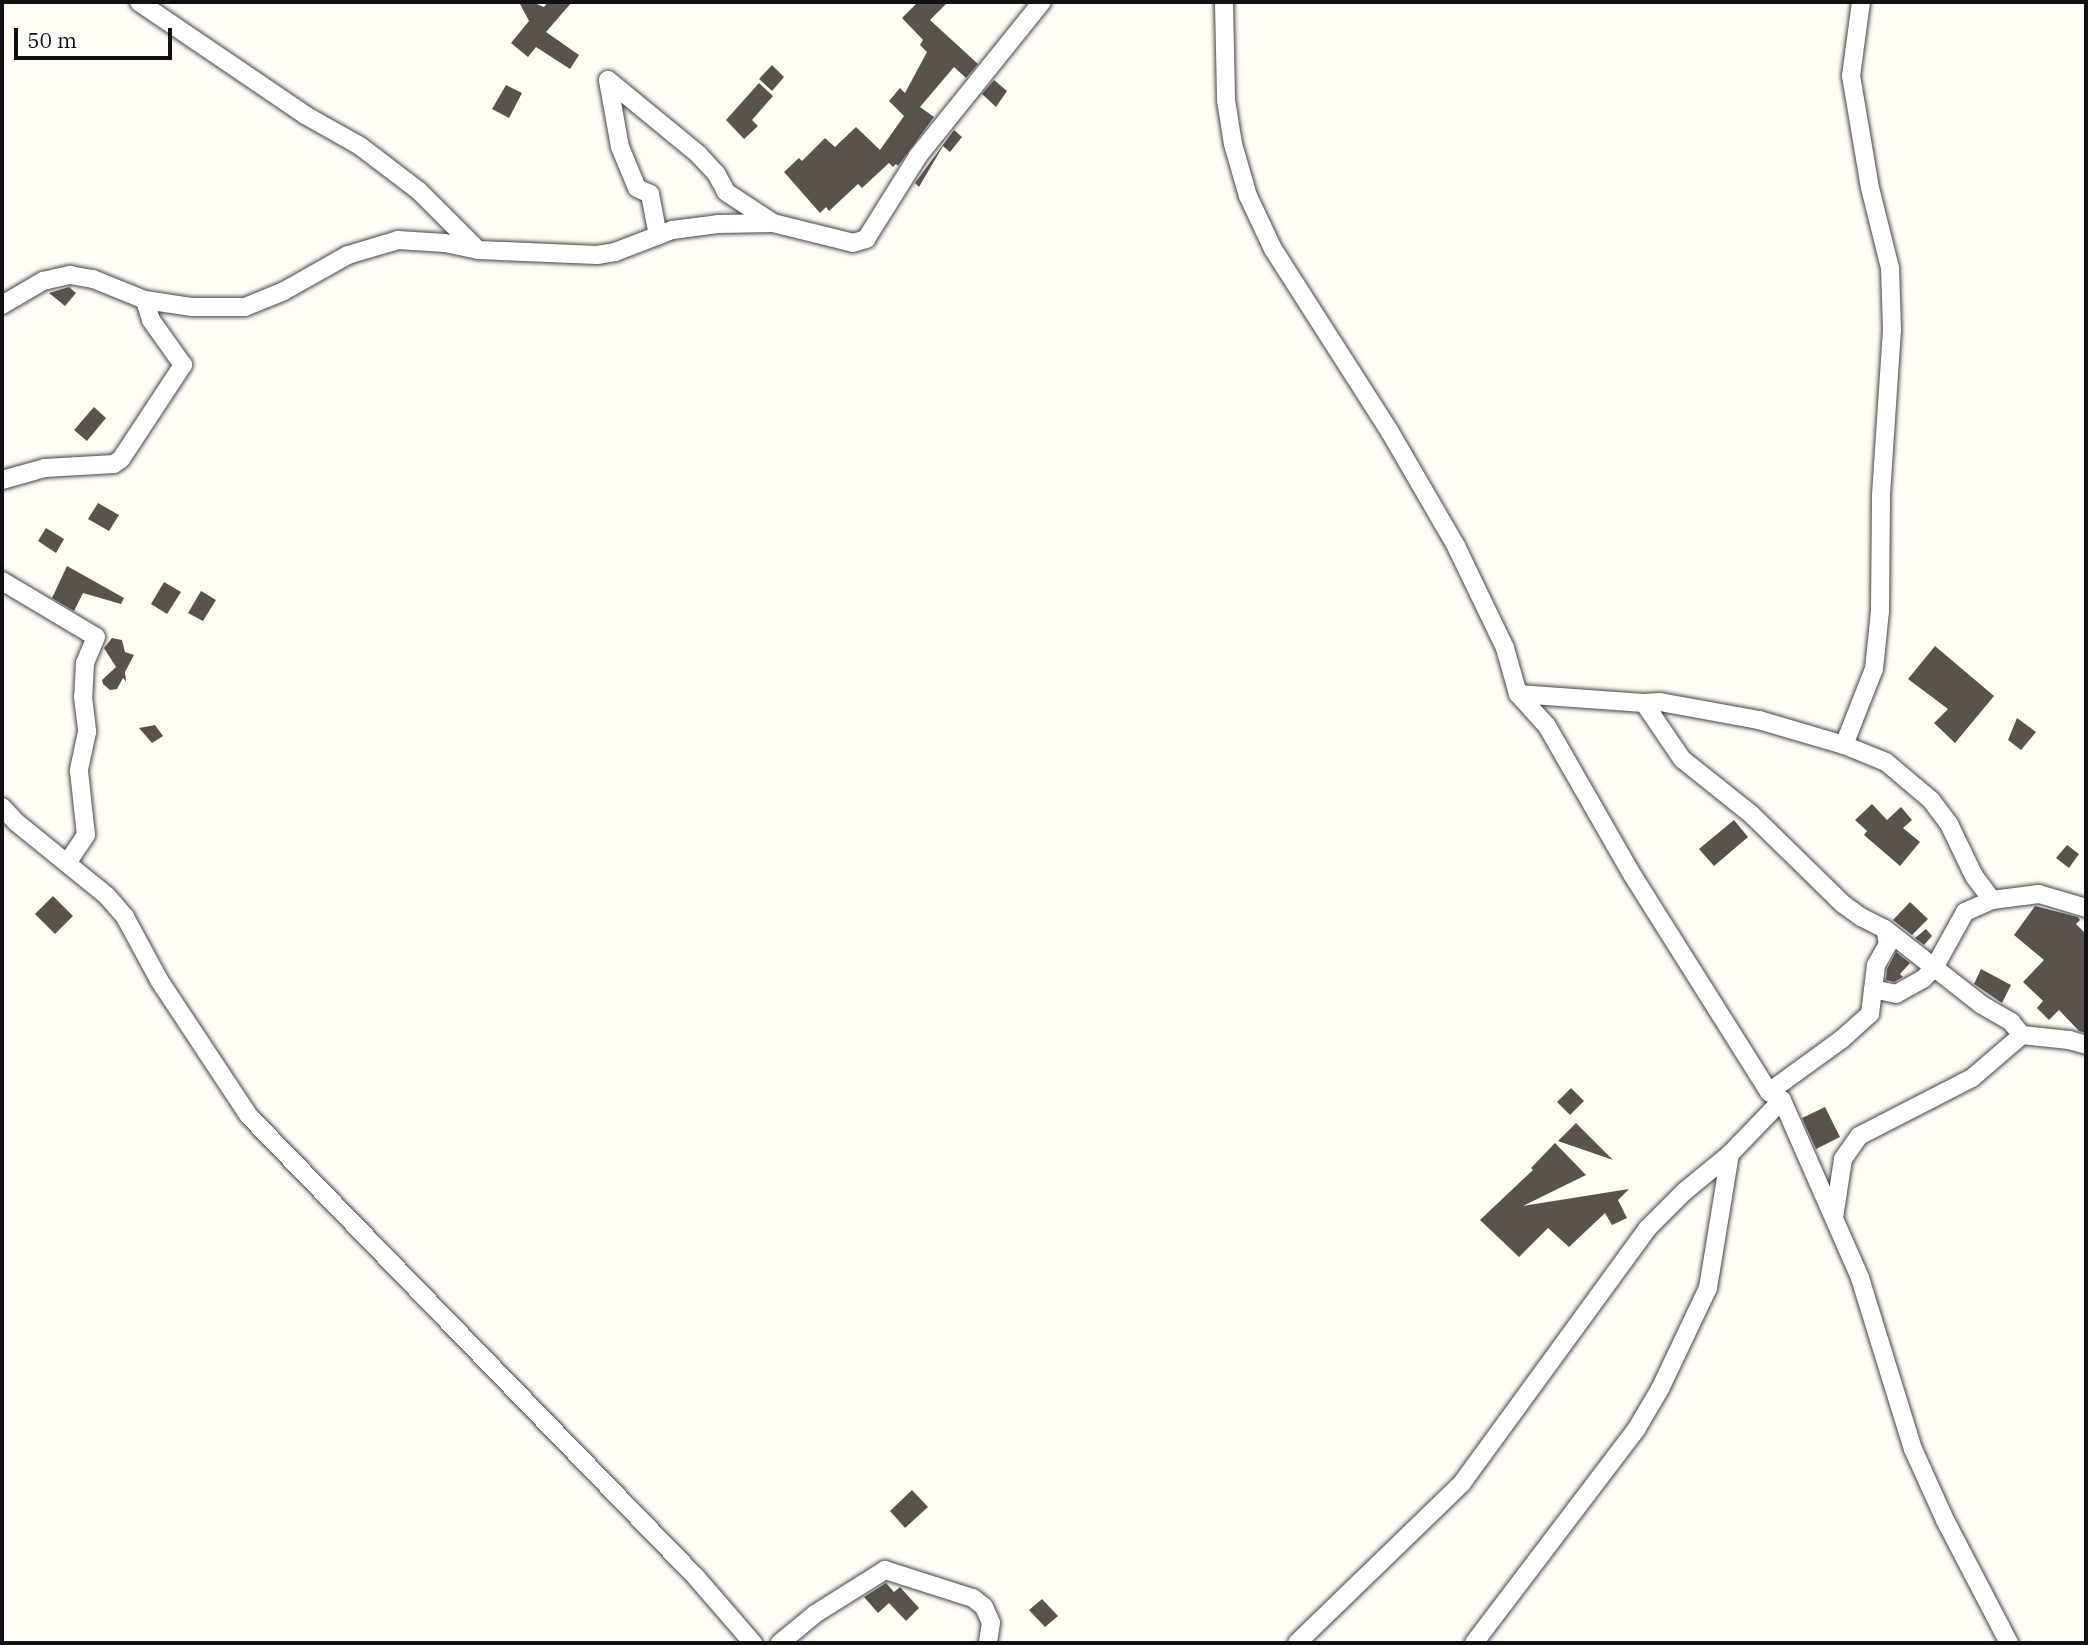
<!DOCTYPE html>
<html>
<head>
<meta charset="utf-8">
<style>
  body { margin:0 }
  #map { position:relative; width:2088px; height:1645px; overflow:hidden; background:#fffdf5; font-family:"IBM Plex Serif",serif }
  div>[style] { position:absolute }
  .building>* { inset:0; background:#5a524d }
  .roads { filter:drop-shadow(0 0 2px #444) drop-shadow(0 0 2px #444) }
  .minor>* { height:18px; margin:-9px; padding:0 9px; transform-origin:9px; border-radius:9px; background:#fff }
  span { translate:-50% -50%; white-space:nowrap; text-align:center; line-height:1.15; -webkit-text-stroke:7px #fff; paint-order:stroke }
  .frame { position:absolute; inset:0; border:4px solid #111; pointer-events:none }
  .scale { position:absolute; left:14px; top:28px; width:158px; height:32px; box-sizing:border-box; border:4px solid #111; border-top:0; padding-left:9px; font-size:21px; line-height:24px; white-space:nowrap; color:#111; -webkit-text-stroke:5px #fff; paint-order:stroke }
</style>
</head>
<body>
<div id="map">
  <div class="building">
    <div style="clip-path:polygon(519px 2px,532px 2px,544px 7px,548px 2px,572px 2px,546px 32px,579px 55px,570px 69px,536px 47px,528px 57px,511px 43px,529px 21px)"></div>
    <div style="clip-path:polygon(918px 2px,948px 2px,930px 20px,978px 64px,966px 78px,954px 67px,920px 107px,934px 117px,898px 166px,896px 164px,893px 167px,889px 163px,862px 188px,858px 184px,829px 211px,826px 207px,820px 213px,784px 172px,799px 158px,802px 161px,825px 138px,835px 147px,856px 127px,880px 150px,904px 116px,889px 101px,900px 88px,905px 93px,927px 52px,920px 45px,923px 40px,902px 18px)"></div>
    <div style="clip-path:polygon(772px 65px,784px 77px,772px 91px,759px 79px)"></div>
    <div style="clip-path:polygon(994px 80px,1007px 91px,996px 107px,982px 94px)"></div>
    <div style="clip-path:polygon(759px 83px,773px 96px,752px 120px,758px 126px,744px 139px,726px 120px)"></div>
    <div style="clip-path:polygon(506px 85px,522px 93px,509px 118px,492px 109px)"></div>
    <div style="clip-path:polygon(954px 130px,962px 137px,950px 152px,943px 146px,919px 187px,915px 183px)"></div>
    <div style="clip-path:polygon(69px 287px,76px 293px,65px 306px,49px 293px)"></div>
    <div style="clip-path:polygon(94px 407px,106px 418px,87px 441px,74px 430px)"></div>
    <div style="clip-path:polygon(98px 503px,119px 515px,109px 531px,88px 519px)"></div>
    <div style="clip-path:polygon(46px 528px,64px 539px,56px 553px,38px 541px)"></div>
    <div style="clip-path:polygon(67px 566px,124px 598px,121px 604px,83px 593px,74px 611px,52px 598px)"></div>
    <div style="clip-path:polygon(164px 582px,181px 592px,167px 614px,151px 604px)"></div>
    <div style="clip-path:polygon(201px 591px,216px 600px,203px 621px,188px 613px)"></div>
    <div style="clip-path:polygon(112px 638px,122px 640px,125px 652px,134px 655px,125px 672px,126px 682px,123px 678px,117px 689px,110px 690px,103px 684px,102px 680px,116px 667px,104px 648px)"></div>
    <div style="clip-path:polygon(1935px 646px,1994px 696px,1955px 743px,1934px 723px,1948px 709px,1908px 679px)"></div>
    <div style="clip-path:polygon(2017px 718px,2036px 732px,2021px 750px,2008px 740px)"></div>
    <div style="clip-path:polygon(155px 725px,163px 736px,152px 743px,139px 728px)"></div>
    <div style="clip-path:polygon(1872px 804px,1887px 820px,1901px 807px,1912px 820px,1903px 828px,1920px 842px,1900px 866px,1864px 835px,1867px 831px,1855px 820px)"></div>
    <div style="clip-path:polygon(1734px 820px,1748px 837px,1714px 866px,1699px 849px)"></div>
    <div style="clip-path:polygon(2067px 845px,2079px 854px,2069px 868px,2056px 858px)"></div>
    <div style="clip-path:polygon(53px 896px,73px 916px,55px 934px,35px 914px)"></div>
    <div style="clip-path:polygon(1910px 902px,1928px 919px,1912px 935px,1893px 920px)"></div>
    <div style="clip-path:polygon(2035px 906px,2078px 917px,2080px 920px,2076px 924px,2086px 934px,2086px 1033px,2079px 1031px,2059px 1010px,2049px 1020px,2037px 1008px,2043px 1001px,2023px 982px,2044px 960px,2014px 935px)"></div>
    <div style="clip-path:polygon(1926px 929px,1932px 936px,1924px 945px,1915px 938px)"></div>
    <div style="clip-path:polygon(1896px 952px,1910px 963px,1900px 974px,1903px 977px,1894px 982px,1886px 980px,1887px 969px)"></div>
    <div style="clip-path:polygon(1981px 969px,2011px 985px,2002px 1003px,1974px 984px)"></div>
    <div style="clip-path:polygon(1571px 1088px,1584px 1101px,1570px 1115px,1557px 1102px)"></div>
    <div style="clip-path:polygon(1825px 1107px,1840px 1137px,1816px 1149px,1802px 1118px)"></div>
    <div style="clip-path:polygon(1576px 1123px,1613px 1160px,1558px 1141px)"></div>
    <div style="clip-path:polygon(1555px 1143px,1586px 1175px,1523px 1206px,1629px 1189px,1618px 1200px,1627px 1218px,1612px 1225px,1605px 1213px,1569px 1247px,1548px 1228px,1519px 1257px,1480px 1220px,1533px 1170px,1531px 1168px)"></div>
    <div style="clip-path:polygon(912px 1490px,928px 1507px,905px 1528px,890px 1511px)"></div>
    <div style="clip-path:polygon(886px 1583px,894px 1592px,900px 1587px,919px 1608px,906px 1621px,889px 1603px,878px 1613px,864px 1597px)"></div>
    <div style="clip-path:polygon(1042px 1599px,1058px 1616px,1045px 1627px,1029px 1610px)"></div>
  </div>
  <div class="roads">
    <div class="minor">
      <div style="left:139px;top:2px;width:201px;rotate:34.2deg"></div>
      <div style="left:305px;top:115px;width:63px;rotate:29.4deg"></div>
      <div style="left:360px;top:146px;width:74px;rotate:37.3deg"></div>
      <div style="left:419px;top:191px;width:83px;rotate:45deg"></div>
      <div style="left:1224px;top:2px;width:98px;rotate:88.8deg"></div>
      <div style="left:1226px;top:100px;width:45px;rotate:81deg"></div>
      <div style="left:1233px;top:144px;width:54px;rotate:73.9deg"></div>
      <div style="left:1248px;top:196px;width:59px;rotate:64.7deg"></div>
      <div style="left:1273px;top:249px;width:217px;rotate:57.4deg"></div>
      <div style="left:1390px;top:432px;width:132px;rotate:59.9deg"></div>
      <div style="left:1456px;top:546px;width:113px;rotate:64.3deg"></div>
      <div style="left:1505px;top:648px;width:48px;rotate:74.2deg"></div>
      <div style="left:1518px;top:694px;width:43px;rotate:47.8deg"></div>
      <div style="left:1547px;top:726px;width:173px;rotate:60.2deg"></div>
      <div style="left:1633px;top:876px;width:255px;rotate:57.8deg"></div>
      <div style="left:1769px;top:1092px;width:15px;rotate:32deg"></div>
      <div style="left:1782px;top:1100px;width:194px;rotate:66.3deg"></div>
      <div style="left:1860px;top:1278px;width:179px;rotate:72.8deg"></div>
      <div style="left:1913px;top:1449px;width:78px;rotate:65.7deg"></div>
      <div style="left:1945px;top:1520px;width:139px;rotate:62.5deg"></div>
      <div style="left:658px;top:236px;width:43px;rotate:-100.8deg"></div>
      <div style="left:650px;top:194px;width:14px;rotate:-155deg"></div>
      <div style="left:637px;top:188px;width:44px;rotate:-112.5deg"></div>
      <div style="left:620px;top:147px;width:68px;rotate:-100.2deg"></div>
      <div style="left:608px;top:80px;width:117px;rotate:39.4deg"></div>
      <div style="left:698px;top:154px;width:26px;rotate:47deg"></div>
      <div style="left:716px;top:173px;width:21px;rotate:62deg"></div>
      <div style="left:726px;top:192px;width:56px;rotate:33.4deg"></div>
      <div style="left:2px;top:305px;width:48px;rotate:-30.3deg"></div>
      <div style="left:43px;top:281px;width:28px;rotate:-13deg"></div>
      <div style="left:70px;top:275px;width:23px;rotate:10deg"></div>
      <div style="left:93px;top:279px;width:56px;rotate:22deg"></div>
      <div style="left:145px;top:300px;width:48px;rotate:8.5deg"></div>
      <div style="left:192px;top:307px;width:53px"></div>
      <div style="left:245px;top:307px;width:42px;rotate:-22.3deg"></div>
      <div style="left:284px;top:291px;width:73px;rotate:-29.4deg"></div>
      <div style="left:348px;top:255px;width:52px;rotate:-16.7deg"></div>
      <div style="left:398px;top:240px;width:47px;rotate:3.7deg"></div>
      <div style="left:445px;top:243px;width:34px;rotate:12deg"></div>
      <div style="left:478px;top:250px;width:119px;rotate:2.4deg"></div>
      <div style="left:597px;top:255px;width:18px;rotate:-9deg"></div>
      <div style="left:615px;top:252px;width:61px;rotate:-21.1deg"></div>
      <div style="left:672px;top:230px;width:46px;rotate:-7.4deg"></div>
      <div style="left:718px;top:224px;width:55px;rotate:-1deg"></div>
      <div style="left:773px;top:223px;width:82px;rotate:14deg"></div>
      <div style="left:853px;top:243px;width:14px;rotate:-17deg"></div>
      <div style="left:866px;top:239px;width:98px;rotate:-57.9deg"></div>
      <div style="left:918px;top:156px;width:198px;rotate:-51.2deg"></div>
      <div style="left:2px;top:480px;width:45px;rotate:-15.6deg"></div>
      <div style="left:45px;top:468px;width:69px;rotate:-3.3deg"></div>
      <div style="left:114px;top:464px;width:9px;rotate:-36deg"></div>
      <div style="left:121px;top:459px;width:113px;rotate:-56.6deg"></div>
      <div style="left:183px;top:365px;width:55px;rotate:-125.4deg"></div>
      <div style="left:151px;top:320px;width:21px;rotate:-107deg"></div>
      <div style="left:2px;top:581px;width:109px;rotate:30.8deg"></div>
      <div style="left:96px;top:637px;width:28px;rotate:113deg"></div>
      <div style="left:85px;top:663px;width:34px;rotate:93deg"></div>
      <div style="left:83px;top:697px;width:35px;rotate:83deg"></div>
      <div style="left:87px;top:732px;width:40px;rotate:102deg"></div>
      <div style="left:79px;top:771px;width:64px;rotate:83.8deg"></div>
      <div style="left:86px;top:835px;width:34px;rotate:124deg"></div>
      <div style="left:1518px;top:694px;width:126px;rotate:4.1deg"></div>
      <div style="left:1644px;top:703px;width:68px;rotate:55.8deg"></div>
      <div style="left:1682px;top:759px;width:88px;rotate:38.6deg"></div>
      <div style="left:1751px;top:814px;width:129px;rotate:44.4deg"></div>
      <div style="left:1843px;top:904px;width:22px;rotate:36deg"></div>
      <div style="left:1861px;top:917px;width:27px;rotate:27deg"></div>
      <div style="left:1885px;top:929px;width:123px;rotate:38.1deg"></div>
      <div style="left:1982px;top:1005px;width:34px;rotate:30deg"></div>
      <div style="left:2011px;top:1022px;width:17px;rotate:50deg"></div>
      <div style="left:1644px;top:703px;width:16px;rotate:-4deg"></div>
      <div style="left:1660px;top:702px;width:101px;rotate:10.3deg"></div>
      <div style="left:1759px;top:720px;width:89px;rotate:16.4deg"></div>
      <div style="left:1844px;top:745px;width:45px;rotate:22deg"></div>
      <div style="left:1886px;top:762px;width:59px;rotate:40.2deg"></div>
      <div style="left:1931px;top:800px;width:30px;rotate:53deg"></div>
      <div style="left:1949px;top:824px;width:58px;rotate:64.3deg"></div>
      <div style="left:1974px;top:876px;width:30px;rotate:53deg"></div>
      <div style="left:1844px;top:745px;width:82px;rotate:-68.5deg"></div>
      <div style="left:1874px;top:669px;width:58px;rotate:-84.1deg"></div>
      <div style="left:1880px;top:611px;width:116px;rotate:-89.5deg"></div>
      <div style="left:1881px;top:495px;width:165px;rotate:-86.2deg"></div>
      <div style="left:1892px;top:330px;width:62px;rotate:-91.8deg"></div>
      <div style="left:1890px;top:268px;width:82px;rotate:-104deg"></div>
      <div style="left:1870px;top:188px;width:114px;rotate:-99.6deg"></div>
      <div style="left:1851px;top:76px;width:75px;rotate:-82.3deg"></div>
      <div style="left:2px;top:807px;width:21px;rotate:47deg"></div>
      <div style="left:16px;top:822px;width:117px;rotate:39.1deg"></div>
      <div style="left:107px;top:896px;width:28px;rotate:49deg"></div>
      <div style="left:125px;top:917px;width:72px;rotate:61.6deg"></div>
      <div style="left:159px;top:980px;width:163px;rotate:56.5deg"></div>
      <div style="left:249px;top:1116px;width:641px;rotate:45.89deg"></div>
      <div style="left:695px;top:1576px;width:89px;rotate:49.1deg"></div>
      <div style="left:1873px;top:989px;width:24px;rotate:12deg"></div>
      <div style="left:1896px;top:994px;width:31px;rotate:-29deg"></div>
      <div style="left:1923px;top:979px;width:16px;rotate:-45deg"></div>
      <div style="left:1934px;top:968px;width:64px;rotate:-61deg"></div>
      <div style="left:1965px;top:912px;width:30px;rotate:-24deg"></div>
      <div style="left:1992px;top:900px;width:47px;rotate:-7.3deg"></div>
      <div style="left:2039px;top:894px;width:49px;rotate:16.6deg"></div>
      <div style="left:1769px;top:1092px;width:90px;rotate:-36deg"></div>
      <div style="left:1842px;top:1039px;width:38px;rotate:-42deg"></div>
      <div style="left:1870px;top:1014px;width:49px;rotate:-83deg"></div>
      <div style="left:1876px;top:965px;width:24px;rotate:-60deg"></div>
      <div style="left:1888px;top:944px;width:15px;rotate:-101deg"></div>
      <div style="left:1834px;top:1218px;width:60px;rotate:-81.3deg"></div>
      <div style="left:1843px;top:1159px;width:28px;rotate:-55deg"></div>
      <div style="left:1859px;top:1136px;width:127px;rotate:-27.2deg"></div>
      <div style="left:1972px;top:1078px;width:66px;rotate:-40.7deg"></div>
      <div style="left:2022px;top:1035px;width:47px;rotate:6.1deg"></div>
      <div style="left:2069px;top:1040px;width:18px;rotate:16deg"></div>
      <div style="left:780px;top:1643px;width:45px;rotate:-39.6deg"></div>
      <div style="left:815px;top:1614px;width:83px;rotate:-32.2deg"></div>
      <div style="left:885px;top:1570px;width:92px;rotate:17.7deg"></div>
      <div style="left:973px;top:1598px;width:14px;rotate:39deg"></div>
      <div style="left:984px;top:1607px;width:17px;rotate:66deg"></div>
      <div style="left:991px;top:1623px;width:20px;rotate:99deg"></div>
      <div style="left:1297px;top:1643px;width:230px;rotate:-44.1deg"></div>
      <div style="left:1462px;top:1483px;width:316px;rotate:-53.9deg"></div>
      <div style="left:1648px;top:1228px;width:52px;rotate:-45deg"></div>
      <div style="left:1685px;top:1191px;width:58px;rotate:-39.4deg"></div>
      <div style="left:1730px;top:1154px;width:75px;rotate:-46.1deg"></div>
      <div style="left:1474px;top:1643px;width:270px;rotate:-52.8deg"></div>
      <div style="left:1637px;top:1428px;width:45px;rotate:-59.5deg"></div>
      <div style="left:1660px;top:1389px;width:112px;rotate:-64.6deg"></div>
      <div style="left:1708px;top:1288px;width:136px;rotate:-80.7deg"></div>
    </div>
  </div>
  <div class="frame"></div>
  <div class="scale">50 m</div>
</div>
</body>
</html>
